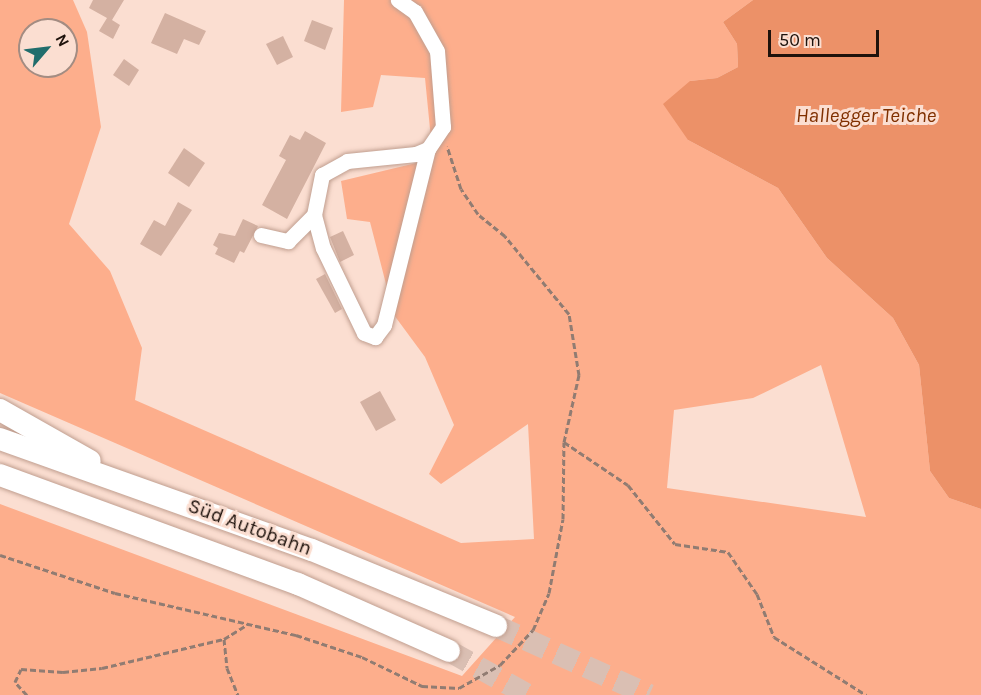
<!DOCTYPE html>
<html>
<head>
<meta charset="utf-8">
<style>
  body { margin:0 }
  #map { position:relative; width:981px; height:695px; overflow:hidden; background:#fbded1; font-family:Karla,sans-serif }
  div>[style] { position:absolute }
  .green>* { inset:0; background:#fdae8c }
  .water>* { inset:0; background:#ec9168 }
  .building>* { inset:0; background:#d4b1a2 }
  .highway-tunnel>* { height:22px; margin-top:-11px; transform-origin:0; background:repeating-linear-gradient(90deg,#dabfb3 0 22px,transparent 0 33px) }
  .path>* { height:3px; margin-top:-1.5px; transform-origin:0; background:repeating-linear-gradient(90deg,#917c72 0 6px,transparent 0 9px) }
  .roads { filter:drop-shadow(0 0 2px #c09e8f) drop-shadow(0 0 2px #c09e8f) }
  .minor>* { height:15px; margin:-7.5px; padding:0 7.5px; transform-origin:7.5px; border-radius:7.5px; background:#fff }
  .highway>* { height:22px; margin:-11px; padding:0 11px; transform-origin:11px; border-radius:11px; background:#fff }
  span { translate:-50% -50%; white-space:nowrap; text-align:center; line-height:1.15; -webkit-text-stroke:6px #fbded1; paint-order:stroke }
  .street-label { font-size:20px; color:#1e120c }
  .water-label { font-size:21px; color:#803000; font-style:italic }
  .north { position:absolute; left:18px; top:18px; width:60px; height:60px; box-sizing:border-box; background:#fbded1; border:2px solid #a38c82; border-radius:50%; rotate:62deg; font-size:16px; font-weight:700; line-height:24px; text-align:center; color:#1e120c }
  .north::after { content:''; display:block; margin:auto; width:21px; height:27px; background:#216d6c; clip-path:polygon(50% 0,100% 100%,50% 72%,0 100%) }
  .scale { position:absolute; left:768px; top:30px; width:111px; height:27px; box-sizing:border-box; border:3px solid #1e120c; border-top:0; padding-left:8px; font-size:18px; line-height:21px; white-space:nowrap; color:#1e120c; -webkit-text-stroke:4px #fbded1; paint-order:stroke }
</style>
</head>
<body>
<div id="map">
  <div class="green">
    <div style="clip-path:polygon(evenodd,0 0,73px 0,87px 32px,101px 127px,69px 224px,110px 271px,142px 348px,135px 400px,461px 543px,534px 539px,528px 424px,441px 484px,429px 474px,454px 425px,425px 357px,394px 315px,370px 222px,347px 219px,341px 181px,433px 159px,425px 78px,381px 75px,373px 107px,341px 112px,344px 0,753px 0,723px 22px,737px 44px,738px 67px,717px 78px,690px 81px,688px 140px,778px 188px,827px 258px,893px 318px,919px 365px,930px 471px,949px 498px,981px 509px,981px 695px,0 695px,0 504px,462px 676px,515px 617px,0 393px,0 0,30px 30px,66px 30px,66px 66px,30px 66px,30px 30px,0 0,821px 365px,866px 517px,667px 488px,674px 410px,753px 398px,821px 365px)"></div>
  </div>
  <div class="water">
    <div style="clip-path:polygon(753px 0,981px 0,981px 509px,949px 498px,930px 471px,919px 365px,893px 318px,827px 258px,778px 188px,688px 140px,663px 104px,690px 81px,717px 78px,738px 67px,737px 44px,723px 22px)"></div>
  </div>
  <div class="building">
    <div style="clip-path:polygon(93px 0,124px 0,112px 20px,120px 25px,113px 39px,99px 31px,107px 18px,89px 8px)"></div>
    <div style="clip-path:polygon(165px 13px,206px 31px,199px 45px,184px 39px,177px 54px,151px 43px)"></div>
    <div style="clip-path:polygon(312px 20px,333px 28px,325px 50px,304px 41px)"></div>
    <div style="clip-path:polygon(283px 36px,293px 57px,277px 65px,266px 44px)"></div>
    <div style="clip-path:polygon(124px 59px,139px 70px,129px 86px,113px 75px)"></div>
    <div style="clip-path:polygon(305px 131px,326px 143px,287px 219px,262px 205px,286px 160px,279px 156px,290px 135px,300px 140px)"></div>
    <div style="clip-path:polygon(184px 148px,205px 163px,189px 187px,168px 173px)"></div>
    <div style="clip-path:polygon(178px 202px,192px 210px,161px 256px,140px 244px,154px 220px,165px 226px)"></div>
    <div style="clip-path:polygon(243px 219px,258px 226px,244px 253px,240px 251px,234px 263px,215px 254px,218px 248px,213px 245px,219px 233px,235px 236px)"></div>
    <div style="clip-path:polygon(343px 231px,354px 255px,340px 262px,330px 237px)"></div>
    <div style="clip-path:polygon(325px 274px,342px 309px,335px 313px,316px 279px)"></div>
    <div style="clip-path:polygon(380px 391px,396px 420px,376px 431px,360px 402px)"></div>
  </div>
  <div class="highway-tunnel">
    <div style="left:496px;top:626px;width:168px;rotate:24.3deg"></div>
    <div style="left:449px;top:651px;width:90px;rotate:29.1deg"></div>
  </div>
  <div class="path">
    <div style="left:564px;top:442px;width:77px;rotate:33.9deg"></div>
    <div style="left:628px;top:485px;width:75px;rotate:51.5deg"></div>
    <div style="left:675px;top:544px;width:54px;rotate:8.6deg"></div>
    <div style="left:728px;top:552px;width:51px;rotate:55.4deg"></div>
    <div style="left:757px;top:594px;width:46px;rotate:68.4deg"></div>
    <div style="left:774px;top:637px;width:109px;rotate:32.2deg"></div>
    <div style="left:0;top:555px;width:121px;rotate:18.3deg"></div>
    <div style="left:115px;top:593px;width:186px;rotate:13.1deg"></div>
    <div style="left:296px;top:635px;width:70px;rotate:18.4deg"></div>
    <div style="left:362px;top:657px;width:67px;rotate:25.8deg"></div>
    <div style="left:422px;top:686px;width:37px;rotate:3deg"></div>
    <div style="left:459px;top:688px;width:47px;rotate:-29.3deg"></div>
    <div style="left:500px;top:665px;width:48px;rotate:-46.7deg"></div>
    <div style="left:533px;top:630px;width:40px;rotate:-66.6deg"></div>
    <div style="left:549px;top:593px;width:75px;rotate:-79.3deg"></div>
    <div style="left:563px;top:519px;width:77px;rotate:-89.3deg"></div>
    <div style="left:564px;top:442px;width:69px;rotate:-77.4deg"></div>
    <div style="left:579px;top:375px;width:62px;rotate:-99.3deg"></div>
    <div style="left:569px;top:314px;width:101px;rotate:-129.4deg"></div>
    <div style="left:505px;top:236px;width:35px;rotate:-141deg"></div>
    <div style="left:478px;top:214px;width:30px;rotate:-124deg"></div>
    <div style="left:461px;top:189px;width:45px;rotate:-108deg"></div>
    <div style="left:224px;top:639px;width:29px;rotate:84deg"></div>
    <div style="left:227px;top:668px;width:29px;rotate:68deg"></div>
    <div style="left:27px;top:695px;width:18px;rotate:-133deg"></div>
    <div style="left:15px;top:682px;width:14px;rotate:-65deg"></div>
    <div style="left:21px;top:669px;width:42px;rotate:4.1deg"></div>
    <div style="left:63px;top:672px;width:39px;rotate:-6deg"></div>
    <div style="left:102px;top:668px;width:125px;rotate:-13.4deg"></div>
    <div style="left:224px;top:639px;width:28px;rotate:-32deg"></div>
  </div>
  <div class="roads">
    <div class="minor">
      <div style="left:314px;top:215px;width:34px;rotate:75deg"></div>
      <div style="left:323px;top:248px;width:94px;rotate:64.2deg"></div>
      <div style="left:364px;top:333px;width:12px;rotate:20deg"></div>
      <div style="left:375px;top:337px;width:15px;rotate:-53deg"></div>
      <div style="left:384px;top:325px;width:181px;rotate:-76deg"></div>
      <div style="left:261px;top:235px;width:28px;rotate:13deg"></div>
      <div style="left:288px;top:241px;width:37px;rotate:-45deg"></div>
      <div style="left:314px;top:215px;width:41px;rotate:-78.7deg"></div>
      <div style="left:322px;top:175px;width:29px;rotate:-29deg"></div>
      <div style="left:347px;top:161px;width:69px;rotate:-5.8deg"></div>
      <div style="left:416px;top:154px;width:13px;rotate:-23deg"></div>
      <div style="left:428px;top:149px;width:27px;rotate:-56deg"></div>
      <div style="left:443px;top:127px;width:76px;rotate:-94.5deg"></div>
      <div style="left:437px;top:51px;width:45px;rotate:-119.4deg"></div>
      <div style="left:415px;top:12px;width:21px;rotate:-145deg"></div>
    </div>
    <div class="highway">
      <div style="left:0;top:410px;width:103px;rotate:29.5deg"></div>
      <div style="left:0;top:439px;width:331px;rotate:19.6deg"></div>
      <div style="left:312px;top:550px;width:199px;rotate:22.4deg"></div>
      <div style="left:0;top:475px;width:317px;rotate:20.1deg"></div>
      <div style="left:298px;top:584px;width:165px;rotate:23.9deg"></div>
    </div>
  </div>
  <div class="street-label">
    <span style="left:250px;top:527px;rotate:20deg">Süd Autobahn</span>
  </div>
  <div class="water-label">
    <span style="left:866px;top:115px">Hallegger Teiche</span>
  </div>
  <div class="north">N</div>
  <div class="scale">50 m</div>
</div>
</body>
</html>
